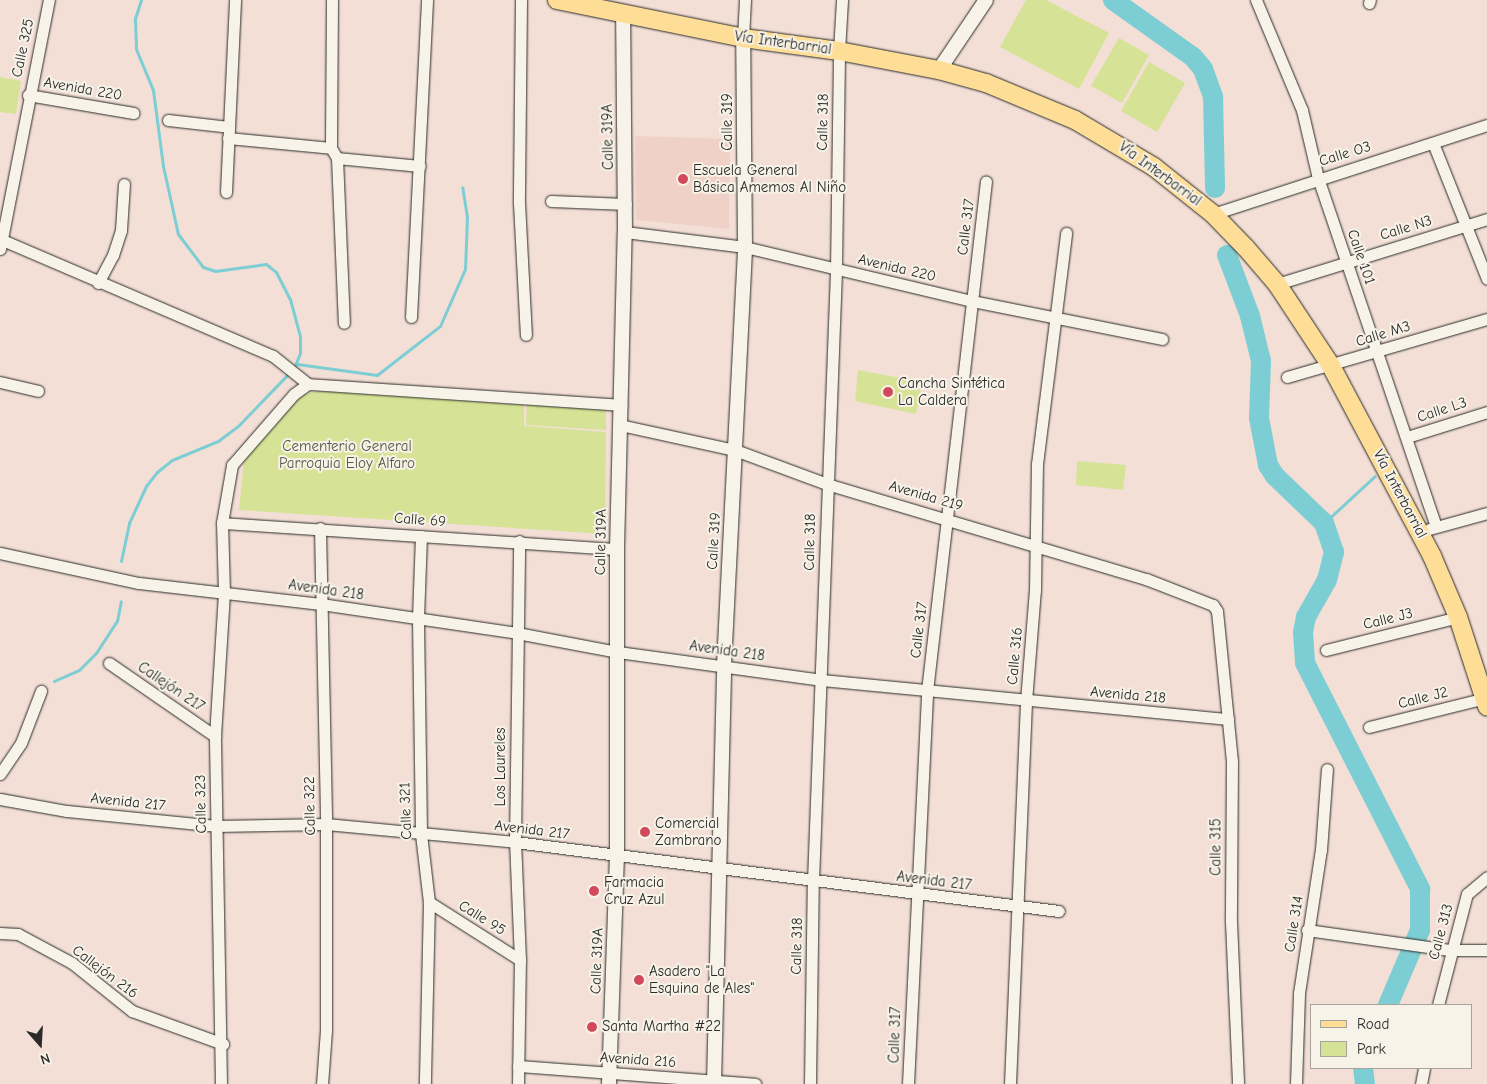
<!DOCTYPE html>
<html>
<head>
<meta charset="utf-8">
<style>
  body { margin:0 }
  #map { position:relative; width:1487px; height:1084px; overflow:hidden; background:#f3dfd5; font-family:"Comic Neue",sans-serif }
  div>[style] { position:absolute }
  .built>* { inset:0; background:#f0d1c8 }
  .green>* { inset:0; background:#d6e396 }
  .stream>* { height:3px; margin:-1.5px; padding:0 1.5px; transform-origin:1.5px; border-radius:1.5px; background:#7dced4 }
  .river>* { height:20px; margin:-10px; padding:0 10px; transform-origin:10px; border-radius:10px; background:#7dced4 }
  .roads { filter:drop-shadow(0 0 1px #2b2b2b) drop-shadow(0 0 1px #2b2b2b) }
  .minor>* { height:11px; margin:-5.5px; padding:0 5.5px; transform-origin:5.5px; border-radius:5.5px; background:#f7f3e8 }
  .tertiary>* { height:14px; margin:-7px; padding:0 7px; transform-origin:7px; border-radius:7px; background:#f7f3e8 }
  .primary>* { height:18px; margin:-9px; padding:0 9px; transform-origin:9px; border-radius:9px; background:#fedd96 }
  .dots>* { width:14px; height:14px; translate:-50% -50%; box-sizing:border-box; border:2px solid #f7f3e8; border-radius:50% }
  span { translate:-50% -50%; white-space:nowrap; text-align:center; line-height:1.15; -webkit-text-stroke:4px #f7f3e8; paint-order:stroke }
  .street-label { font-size:15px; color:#2b2b2b }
  .poi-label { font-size:15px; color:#2b2b2b }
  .left { translate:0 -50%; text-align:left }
  .park-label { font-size:15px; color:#565946 }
  .legend { position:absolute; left:1310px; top:1004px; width:162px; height:65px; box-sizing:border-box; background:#f7f3e8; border:1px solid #a5a39c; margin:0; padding:6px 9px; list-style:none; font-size:15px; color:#2b2b2b }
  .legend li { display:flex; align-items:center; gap:10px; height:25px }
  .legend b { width:25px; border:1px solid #a5a39c }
  .north { position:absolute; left:15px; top:1019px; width:50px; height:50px; -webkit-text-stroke:4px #f7f3e8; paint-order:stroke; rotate:161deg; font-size:14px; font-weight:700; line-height:20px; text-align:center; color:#2b2b2b }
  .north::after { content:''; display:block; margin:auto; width:18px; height:22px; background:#2b2b2b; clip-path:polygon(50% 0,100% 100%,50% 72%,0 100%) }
</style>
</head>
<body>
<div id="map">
  <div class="built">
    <div style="clip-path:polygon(635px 136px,730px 139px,729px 229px,636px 220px)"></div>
  </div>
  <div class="green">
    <div style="clip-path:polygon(1026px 0,1046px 0,1109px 33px,1079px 89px,1000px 47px)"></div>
    <div style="clip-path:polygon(1119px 38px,1149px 55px,1122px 103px,1091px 86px)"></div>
    <div style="clip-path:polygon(1149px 62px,1185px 83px,1157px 132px,1121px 111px)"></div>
    <div style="clip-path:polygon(0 77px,21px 81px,16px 114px,0 112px)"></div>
    <div style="clip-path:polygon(858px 370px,922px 382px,916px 414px,855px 401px)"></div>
    <div style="clip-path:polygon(326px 390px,524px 405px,524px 426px,606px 432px,605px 534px,239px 510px,244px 460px,299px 395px)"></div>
    <div style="clip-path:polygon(527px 398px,606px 405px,606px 430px,526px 425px)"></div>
    <div style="clip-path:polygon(1077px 461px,1126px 465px,1123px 490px,1076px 485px)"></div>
  </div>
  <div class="stream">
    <div style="left:141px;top:0;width:20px;rotate:108deg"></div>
    <div style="left:135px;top:19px;width:30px;rotate:88deg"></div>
    <div style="left:136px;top:49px;width:44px;rotate:67.5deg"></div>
    <div style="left:153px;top:90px;width:77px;rotate:82.5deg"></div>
    <div style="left:163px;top:166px;width:70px;rotate:77.6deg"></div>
    <div style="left:178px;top:234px;width:41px;rotate:52.9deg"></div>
    <div style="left:203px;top:267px;width:13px;rotate:18deg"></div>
    <div style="left:215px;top:271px;width:51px;rotate:-7.8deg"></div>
    <div style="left:266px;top:264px;width:13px;rotate:39deg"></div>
    <div style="left:276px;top:272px;width:30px;rotate:63deg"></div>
    <div style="left:290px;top:299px;width:38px;rotate:75deg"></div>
    <div style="left:300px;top:336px;width:17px;rotate:90deg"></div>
    <div style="left:300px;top:353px;width:16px;rotate:112deg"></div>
    <div style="left:297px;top:364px;width:81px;rotate:7.8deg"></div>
    <div style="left:377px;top:375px;width:80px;rotate:-37.9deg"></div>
    <div style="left:440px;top:326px;width:62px;rotate:-66.3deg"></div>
    <div style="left:465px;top:269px;width:52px;rotate:-87.8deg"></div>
    <div style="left:467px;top:217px;width:30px;rotate:-99deg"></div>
    <div style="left:1324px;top:523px;width:69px;rotate:-42.7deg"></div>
    <div style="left:121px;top:561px;width:39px;rotate:-78deg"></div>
    <div style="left:129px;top:523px;width:41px;rotate:-65.3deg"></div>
    <div style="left:146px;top:486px;width:18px;rotate:-52deg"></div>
    <div style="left:157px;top:472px;width:19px;rotate:-39deg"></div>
    <div style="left:172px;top:460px;width:50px;rotate:-22.4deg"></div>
    <div style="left:218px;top:441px;width:26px;rotate:-37deg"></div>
    <div style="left:239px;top:425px;width:72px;rotate:-46.1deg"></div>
    <div style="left:54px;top:681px;width:27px;rotate:-24deg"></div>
    <div style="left:79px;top:670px;width:24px;rotate:-45deg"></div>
    <div style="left:96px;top:653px;width:38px;rotate:-57deg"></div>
    <div style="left:117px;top:621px;width:20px;rotate:-79deg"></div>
  </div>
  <div class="river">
    <div style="left:1113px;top:0;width:98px;rotate:35.5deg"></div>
    <div style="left:1193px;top:57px;width:16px;rotate:50deg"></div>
    <div style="left:1203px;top:69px;width:30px;rotate:70deg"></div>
    <div style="left:1213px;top:97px;width:91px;rotate:88.7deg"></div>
    <div style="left:1227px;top:255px;width:65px;rotate:69.3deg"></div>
    <div style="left:1250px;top:316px;width:46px;rotate:76.3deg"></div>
    <div style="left:1261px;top:361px;width:57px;rotate:92deg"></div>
    <div style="left:1259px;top:418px;width:48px;rotate:79.2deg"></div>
    <div style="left:1268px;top:465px;width:13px;rotate:58deg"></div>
    <div style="left:1275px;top:476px;width:68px;rotate:43.8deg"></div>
    <div style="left:1324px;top:523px;width:31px;rotate:71deg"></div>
    <div style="left:1334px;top:552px;width:29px;rotate:104deg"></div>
    <div style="left:1327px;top:580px;width:43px;rotate:119.6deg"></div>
    <div style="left:1306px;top:617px;width:16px;rotate:101deg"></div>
    <div style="left:1303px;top:633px;width:30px;rotate:86deg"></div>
    <div style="left:1305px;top:663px;width:254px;rotate:63deg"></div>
    <div style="left:1420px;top:889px;width:41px;rotate:90deg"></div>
    <div style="left:1420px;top:930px;width:82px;rotate:113.1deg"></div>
    <div style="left:1363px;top:1068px;width:16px;rotate:83deg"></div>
  </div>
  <div class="roads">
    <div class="minor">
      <div style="left:332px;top:0;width:148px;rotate:90.4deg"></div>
      <div style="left:331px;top:148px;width:12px;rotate:59deg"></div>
      <div style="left:337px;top:158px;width:165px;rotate:87.6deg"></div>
      <div style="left:521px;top:0;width:203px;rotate:90.6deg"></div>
      <div style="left:519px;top:203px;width:132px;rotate:87deg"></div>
      <div style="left:1256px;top:0;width:119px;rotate:67.3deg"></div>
      <div style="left:1302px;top:110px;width:70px;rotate:76.8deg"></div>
      <div style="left:1318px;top:178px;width:367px;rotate:71.3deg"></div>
      <div style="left:1369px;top:3px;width:3px;rotate:-72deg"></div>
      <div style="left:743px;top:38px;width:38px;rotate:-87deg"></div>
      <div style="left:28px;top:95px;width:107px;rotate:9.7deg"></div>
      <div style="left:168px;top:120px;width:61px;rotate:6.5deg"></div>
      <div style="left:228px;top:138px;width:103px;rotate:5.5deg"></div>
      <div style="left:1433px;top:143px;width:146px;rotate:68.3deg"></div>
      <div style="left:337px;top:158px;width:83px;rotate:5.5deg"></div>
      <div style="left:226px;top:192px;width:192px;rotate:-87.3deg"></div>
      <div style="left:551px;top:201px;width:75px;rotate:2.3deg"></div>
      <div style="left:1213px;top:214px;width:288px;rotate:-18deg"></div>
      <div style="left:625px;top:232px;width:121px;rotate:7.1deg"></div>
      <div style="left:745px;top:247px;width:233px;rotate:13.4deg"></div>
      <div style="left:972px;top:301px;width:194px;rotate:11.3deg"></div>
      <div style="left:0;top:239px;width:297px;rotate:23.2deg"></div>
      <div style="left:273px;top:356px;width:45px;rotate:38.7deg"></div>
      <div style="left:0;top:249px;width:254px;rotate:-78.9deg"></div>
      <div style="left:98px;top:283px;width:32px;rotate:-62deg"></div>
      <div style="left:113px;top:255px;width:26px;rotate:-72deg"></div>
      <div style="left:121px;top:230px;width:46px;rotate:-86.3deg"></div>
      <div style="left:1277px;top:284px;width:220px;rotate:-17.2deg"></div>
      <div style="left:411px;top:317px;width:317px;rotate:-87.1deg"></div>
      <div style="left:1287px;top:377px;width:208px;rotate:-16.2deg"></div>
      <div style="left:0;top:382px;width:39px;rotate:13deg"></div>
      <div style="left:620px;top:425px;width:118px;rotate:12.3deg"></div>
      <div style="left:735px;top:450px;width:98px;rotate:20.3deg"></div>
      <div style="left:827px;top:484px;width:333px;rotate:16.6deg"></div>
      <div style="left:1146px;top:579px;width:72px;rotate:21.2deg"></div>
      <div style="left:1213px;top:605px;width:7px;rotate:56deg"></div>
      <div style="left:1217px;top:611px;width:151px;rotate:84.3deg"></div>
      <div style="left:1232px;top:761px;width:161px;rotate:90.4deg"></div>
      <div style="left:1231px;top:922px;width:162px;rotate:87.5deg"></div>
      <div style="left:1407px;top:437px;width:84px;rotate:-17.4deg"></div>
      <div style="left:222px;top:523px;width:396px;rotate:3.8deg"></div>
      <div style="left:320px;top:528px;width:296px;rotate:88.8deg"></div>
      <div style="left:326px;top:824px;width:206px;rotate:90deg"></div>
      <div style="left:326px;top:1030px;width:54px;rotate:94.2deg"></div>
      <div style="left:1429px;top:529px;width:60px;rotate:-15.4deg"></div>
      <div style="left:421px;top:536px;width:83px;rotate:92.1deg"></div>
      <div style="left:418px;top:619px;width:215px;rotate:89.2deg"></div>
      <div style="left:421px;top:834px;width:68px;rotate:83.3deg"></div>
      <div style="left:429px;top:902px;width:182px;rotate:91.3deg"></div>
      <div style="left:0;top:553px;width:142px;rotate:12.2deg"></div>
      <div style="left:139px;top:583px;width:183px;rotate:6.6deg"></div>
      <div style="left:321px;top:604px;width:198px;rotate:8.4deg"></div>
      <div style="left:517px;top:633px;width:103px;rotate:10.7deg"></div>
      <div style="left:618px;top:652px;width:206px;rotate:7.8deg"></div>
      <div style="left:822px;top:680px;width:408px;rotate:5.5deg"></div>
      <div style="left:1326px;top:650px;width:136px;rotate:-14deg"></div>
      <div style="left:109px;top:663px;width:129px;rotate:34.6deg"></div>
      <div style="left:1369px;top:727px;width:120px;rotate:-14deg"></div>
      <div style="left:0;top:774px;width:37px;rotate:-56deg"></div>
      <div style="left:21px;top:743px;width:56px;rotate:-69deg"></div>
      <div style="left:0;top:799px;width:68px;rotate:10.2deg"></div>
      <div style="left:67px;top:811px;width:150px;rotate:5.7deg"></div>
      <div style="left:216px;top:826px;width:110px;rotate:-1deg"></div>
      <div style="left:326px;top:824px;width:190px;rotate:5.4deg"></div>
      <div style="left:515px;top:842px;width:548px;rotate:7.23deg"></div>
      <div style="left:429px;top:902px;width:108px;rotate:32.5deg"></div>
      <div style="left:1307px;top:930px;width:144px;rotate:8deg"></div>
      <div style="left:1450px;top:950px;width:37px"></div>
      <div style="left:0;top:933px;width:18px;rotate:3deg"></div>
      <div style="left:18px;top:934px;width:61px;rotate:28.2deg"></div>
      <div style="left:72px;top:963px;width:77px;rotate:38.7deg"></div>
      <div style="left:132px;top:1011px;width:97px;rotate:19.9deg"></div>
      <div style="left:1438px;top:1005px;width:115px;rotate:-75.4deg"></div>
      <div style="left:1467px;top:894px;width:26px;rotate:-40deg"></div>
      <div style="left:518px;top:1066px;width:238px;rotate:4.3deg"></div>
      <div style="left:221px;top:1084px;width:348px;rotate:-91deg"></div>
      <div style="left:215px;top:736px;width:143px;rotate:-86.4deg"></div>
      <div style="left:224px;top:593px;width:70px;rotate:-91.6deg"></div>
      <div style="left:222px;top:523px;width:59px;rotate:-80.2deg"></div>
      <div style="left:232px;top:465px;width:94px;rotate:-48.9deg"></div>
      <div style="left:294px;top:394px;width:17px;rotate:-36deg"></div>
      <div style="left:308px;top:384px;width:314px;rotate:3.8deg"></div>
      <div style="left:518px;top:1084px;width:124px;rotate:-89.1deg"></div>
      <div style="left:520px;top:960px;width:118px;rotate:-92.4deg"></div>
      <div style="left:515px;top:842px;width:301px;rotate:-89.2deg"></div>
      <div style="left:810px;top:1084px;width:203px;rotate:-89.2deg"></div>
      <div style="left:813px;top:881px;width:611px;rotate:-87.84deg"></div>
      <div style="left:836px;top:270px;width:219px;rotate:-89.2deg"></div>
      <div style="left:839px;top:51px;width:51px;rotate:-86.6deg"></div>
      <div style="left:908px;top:1084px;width:393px;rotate:-87.2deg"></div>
      <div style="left:927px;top:691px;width:513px;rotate:-83.4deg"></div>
      <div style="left:1010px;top:1084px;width:383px;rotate:-87.6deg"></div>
      <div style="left:1026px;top:701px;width:111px;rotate:-85.4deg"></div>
      <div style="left:1035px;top:590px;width:126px;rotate:-89.1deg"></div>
      <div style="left:1037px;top:464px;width:233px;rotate:-82.8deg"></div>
      <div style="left:1296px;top:1084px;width:91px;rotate:-88.1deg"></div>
      <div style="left:1299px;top:993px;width:145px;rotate:-81.3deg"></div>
      <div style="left:1321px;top:850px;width:81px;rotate:-85.8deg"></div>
      <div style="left:1421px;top:1084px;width:16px;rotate:-79deg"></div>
    </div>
    <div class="tertiary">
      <div style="left:939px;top:70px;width:84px;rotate:-56.1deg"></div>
      <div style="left:609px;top:1084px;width:227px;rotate:-88deg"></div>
      <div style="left:617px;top:857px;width:308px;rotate:-90deg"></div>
      <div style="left:617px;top:549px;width:317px;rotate:-88.6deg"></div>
      <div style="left:625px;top:232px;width:217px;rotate:-90.5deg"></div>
      <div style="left:714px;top:1084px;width:419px;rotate:-88.6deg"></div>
      <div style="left:724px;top:665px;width:419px;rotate:-87.1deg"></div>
      <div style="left:745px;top:247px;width:209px;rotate:-90.5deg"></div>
    </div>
    <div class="primary">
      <div style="left:557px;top:0;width:190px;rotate:11.5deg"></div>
      <div style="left:743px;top:38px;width:97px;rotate:7.7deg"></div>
      <div style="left:839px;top:51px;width:102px;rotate:10.8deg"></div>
      <div style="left:939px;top:70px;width:49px;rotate:15.5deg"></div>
      <div style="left:986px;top:83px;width:96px;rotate:22.6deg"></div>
      <div style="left:1075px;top:120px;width:92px;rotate:30.7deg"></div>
      <div style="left:1154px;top:167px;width:75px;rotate:38.5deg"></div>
      <div style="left:1213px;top:214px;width:47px;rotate:45.9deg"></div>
      <div style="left:1246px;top:248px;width:48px;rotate:49.3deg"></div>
      <div style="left:1277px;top:284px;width:98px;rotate:56.6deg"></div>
      <div style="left:1331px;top:366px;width:215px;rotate:62deg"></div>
      <div style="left:1432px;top:556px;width:66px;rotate:66.9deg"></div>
      <div style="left:1458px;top:617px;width:94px;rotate:72deg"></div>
    </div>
  </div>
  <div class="dots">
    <div style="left:683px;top:179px;background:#d1495b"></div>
    <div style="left:888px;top:392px;background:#d1495b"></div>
    <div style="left:645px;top:832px;background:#d1495b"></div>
    <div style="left:594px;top:891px;background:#d1495b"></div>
    <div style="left:639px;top:980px;background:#d1495b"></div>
    <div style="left:592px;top:1027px;background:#d1495b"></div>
  </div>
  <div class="street-label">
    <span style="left:783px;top:43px;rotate:8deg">Vía Interbarrial</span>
    <span style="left:23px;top:48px;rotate:-78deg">Calle 325</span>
    <span style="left:83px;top:89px;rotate:10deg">Avenida 220</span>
    <span style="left:728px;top:122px;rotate:-90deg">Calle 319</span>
    <span style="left:823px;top:122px;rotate:-89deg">Calle 318</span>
    <span style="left:608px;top:137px;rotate:-91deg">Calle 319A</span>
    <span style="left:1345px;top:154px;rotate:-17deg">Calle O3</span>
    <span style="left:1160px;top:174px;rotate:36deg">Vía Interbarrial</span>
    <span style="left:966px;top:227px;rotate:-83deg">Calle 317</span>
    <span style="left:1406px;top:228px;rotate:-17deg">Calle N3</span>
    <span style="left:1361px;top:257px;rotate:71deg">Calle 101</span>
    <span style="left:897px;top:268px;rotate:13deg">Avenida 220</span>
    <span style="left:1383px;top:334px;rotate:-17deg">Calle M3</span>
    <span style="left:1442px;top:410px;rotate:-18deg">Calle L3</span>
    <span style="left:1400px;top:494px;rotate:62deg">Vía Interbarrial</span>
    <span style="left:926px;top:496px;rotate:16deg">Avenida 219</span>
    <span style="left:420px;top:520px;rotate:4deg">Calle 69</span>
    <span style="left:714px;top:541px;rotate:-87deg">Calle 319</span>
    <span style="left:601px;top:542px;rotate:-89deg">Calle 319A</span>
    <span style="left:810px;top:542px;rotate:-89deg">Calle 318</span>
    <span style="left:326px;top:590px;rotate:8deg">Avenida 218</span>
    <span style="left:1388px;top:619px;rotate:-14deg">Calle J3</span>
    <span style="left:919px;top:630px;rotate:-83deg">Calle 317</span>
    <span style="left:727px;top:651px;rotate:8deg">Avenida 218</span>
    <span style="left:1015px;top:656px;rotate:-85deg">Calle 316</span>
    <span style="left:171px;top:687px;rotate:34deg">Callejón 217</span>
    <span style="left:1128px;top:695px;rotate:5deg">Avenida 218</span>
    <span style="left:1423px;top:698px;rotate:-14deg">Calle J2</span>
    <span style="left:501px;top:767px;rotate:-90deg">Los Laureles</span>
    <span style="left:128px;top:802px;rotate:6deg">Avenida 217</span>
    <span style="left:201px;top:804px;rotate:-91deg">Calle 323</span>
    <span style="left:310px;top:806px;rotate:-91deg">Calle 322</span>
    <span style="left:406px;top:811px;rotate:-92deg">Calle 321</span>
    <span style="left:532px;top:830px;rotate:7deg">Avenida 217</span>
    <span style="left:1216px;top:847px;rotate:-90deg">Calle 315</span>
    <span style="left:934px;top:881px;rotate:7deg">Avenida 217</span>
    <span style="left:482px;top:918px;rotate:32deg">Calle 95</span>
    <span style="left:1294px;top:924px;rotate:-81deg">Calle 314</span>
    <span style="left:1441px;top:932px;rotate:-75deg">Calle 313</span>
    <span style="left:797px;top:946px;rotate:-89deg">Calle 318</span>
    <span style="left:597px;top:961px;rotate:-88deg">Calle 319A</span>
    <span style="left:105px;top:972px;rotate:37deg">Callejón 216</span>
    <span style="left:895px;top:1035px;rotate:-88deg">Calle 317</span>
    <span style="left:638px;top:1060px;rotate:4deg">Avenida 216</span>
  </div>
  <div class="poi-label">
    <span class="left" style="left:693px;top:179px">Escuela General<br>Básica Amemos Al Niño</span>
    <span class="left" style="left:898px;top:392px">Cancha Sintética<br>La Caldera</span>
    <span class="left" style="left:655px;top:832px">Comercial<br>Zambrano</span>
    <span class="left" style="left:604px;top:891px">Farmacia<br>Cruz Azul</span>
    <span class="left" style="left:649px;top:980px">Asadero "La<br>Esquina de Ales"</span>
    <span class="left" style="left:602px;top:1027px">Santa Martha #22</span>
  </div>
  <div class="park-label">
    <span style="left:347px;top:455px">Cementerio General<br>Parroquia Eloy Alfaro</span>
  </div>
  <ul class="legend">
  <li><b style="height:6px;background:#fedd96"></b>Road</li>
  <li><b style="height:14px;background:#d6e396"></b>Park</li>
  </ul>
  <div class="north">N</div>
</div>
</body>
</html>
